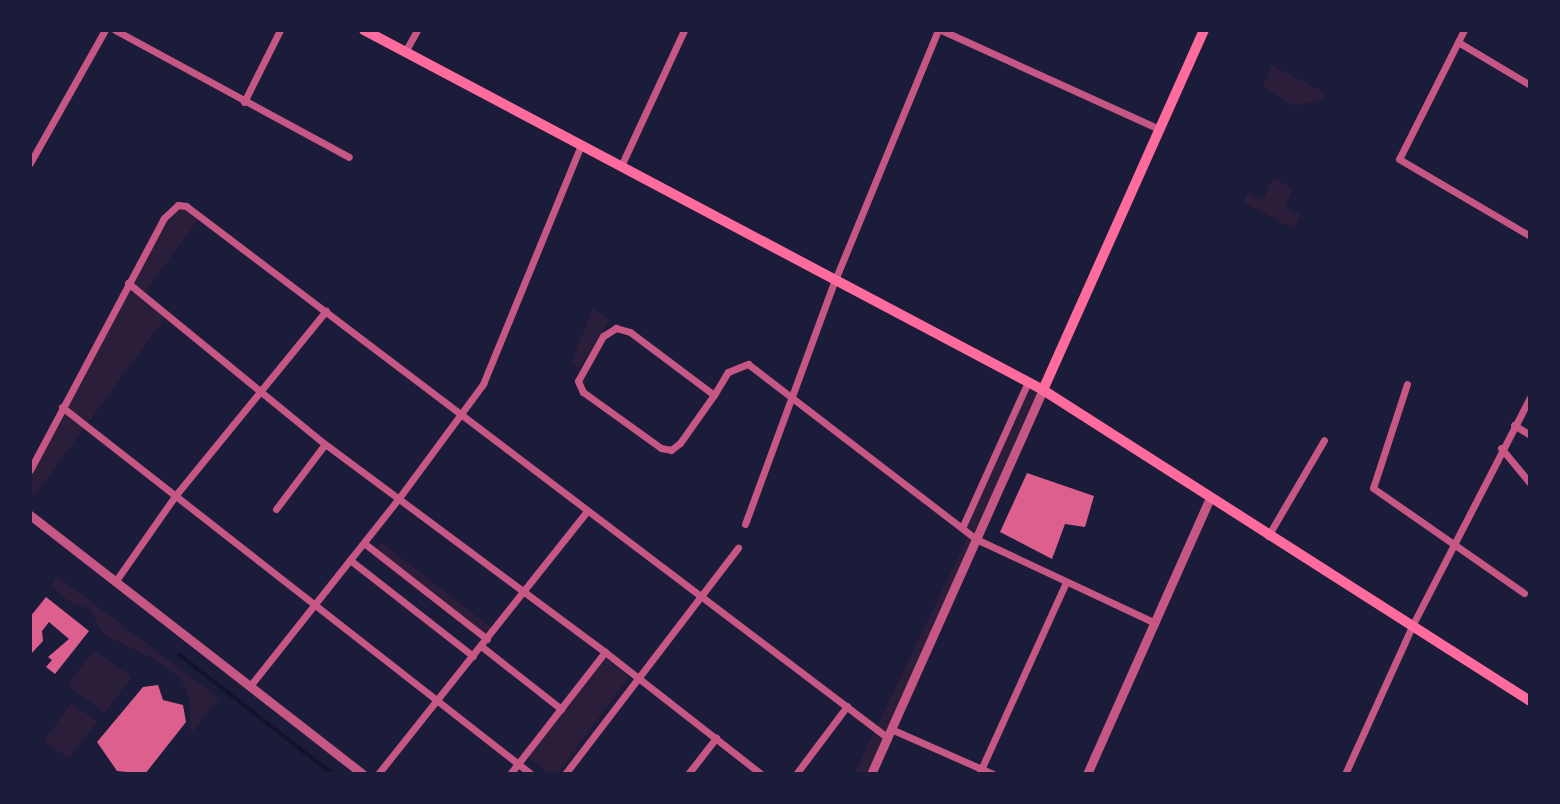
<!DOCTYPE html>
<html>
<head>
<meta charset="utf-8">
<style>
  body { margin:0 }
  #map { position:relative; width:1560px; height:804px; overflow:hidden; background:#1b1b3a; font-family:Ubuntu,sans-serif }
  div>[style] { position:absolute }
  .green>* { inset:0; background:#2a1e3b }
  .stream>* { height:3.5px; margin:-1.75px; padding:0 1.75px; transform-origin:1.75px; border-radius:1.75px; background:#12122b }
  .building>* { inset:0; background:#dd5f8e }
  .minor>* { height:7px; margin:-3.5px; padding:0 3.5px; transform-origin:3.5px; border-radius:3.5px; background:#c65784 }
  .tertiary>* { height:9px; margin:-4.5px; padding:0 4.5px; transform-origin:4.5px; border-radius:4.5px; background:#c65784 }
  .secondary>* { height:10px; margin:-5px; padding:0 5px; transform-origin:5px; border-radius:5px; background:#ff6b9d }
  .primary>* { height:10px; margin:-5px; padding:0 5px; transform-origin:5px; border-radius:5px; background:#ff6b9d }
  span { translate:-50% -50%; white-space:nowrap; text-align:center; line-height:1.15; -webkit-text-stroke:5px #1b1b3a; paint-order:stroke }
  .frame { position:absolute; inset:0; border:32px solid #1b1b3a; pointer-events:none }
</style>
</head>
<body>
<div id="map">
  <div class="green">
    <div style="clip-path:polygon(1272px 65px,1325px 93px,1322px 100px,1294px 106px,1263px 87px)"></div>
    <div style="clip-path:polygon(1273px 178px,1293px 188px,1285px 207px,1301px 215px,1294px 229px,1243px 202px,1248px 193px,1263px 200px)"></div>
    <div style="clip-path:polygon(179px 204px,199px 218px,143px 295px,167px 315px,30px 502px,30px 476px,127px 288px)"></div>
    <div style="clip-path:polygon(593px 308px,609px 320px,579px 369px,571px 364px)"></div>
    <div style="clip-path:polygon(1028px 383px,1042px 390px,869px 774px,854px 774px,968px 536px,963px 531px)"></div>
    <div style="clip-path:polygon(381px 542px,492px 628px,482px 640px,372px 556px)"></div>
    <div style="clip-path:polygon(57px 576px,219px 698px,191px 734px,189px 697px,181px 679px,156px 660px,103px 634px,90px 609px,73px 604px,51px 587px)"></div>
    <div style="clip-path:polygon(94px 650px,132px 677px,104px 713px,67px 685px)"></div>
    <div style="clip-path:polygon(604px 657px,629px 677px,557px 774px,550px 774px,527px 756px)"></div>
    <div style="clip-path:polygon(71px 703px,97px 721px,70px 758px,43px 742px)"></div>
  </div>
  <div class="stream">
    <div style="left:180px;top:655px;width:194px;rotate:37.9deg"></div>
  </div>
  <div class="building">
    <div style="clip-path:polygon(1027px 473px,1094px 496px,1085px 527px,1065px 524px,1052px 559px,1000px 532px)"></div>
    <div style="clip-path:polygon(46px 597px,89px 631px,55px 674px,46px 667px,52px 660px,48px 657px,69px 639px,49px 622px,42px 631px,43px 641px,30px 655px,30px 617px)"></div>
    <div style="clip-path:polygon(158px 685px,163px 700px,183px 705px,186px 722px,145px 774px,117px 771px,97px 742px,143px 687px)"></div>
  </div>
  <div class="minor">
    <div style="left:115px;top:30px;width:266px;rotate:28.5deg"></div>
    <div style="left:941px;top:30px;width:239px;rotate:24.4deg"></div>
    <div style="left:1464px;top:30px;width:144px;rotate:116.7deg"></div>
    <div style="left:1399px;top:159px;width:152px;rotate:30.4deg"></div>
    <div style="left:1458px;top:42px;width:84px;rotate:30.8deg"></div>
    <div style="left:405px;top:52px;width:25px;rotate:-61deg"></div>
    <div style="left:244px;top:102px;width:80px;rotate:-63.4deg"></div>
    <div style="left:30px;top:163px;width:153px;rotate:-60.6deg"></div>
    <div style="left:621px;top:166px;width:150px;rotate:-65.1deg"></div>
    <div style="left:128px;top:283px;width:254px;rotate:39.3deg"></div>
    <div style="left:325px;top:444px;width:349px;rotate:36.6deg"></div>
    <div style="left:605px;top:652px;width:198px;rotate:38deg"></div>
    <div style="left:1407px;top:384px;width:109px;rotate:108.1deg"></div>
    <div style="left:1373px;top:488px;width:184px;rotate:34.8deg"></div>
    <div style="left:714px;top:395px;width:105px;rotate:-143.1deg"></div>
    <div style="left:630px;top:332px;width:15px;rotate:-164deg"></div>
    <div style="left:616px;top:328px;width:15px;rotate:148deg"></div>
    <div style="left:603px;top:336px;width:51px;rotate:119.1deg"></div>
    <div style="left:578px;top:381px;width:12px;rotate:66deg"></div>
    <div style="left:583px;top:392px;width:96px;rotate:35.7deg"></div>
    <div style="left:661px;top:448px;width:10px;rotate:11deg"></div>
    <div style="left:671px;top:450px;width:11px;rotate:-38deg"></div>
    <div style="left:680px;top:443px;width:59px;rotate:-54.7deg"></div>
    <div style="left:714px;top:395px;width:27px;rotate:-59deg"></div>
    <div style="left:728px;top:372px;width:22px;rotate:-22deg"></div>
    <div style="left:748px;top:364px;width:287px;rotate:37.5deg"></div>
    <div style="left:976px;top:539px;width:198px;rotate:25.1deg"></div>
    <div style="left:62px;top:407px;width:596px;rotate:38.04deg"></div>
    <div style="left:1514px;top:425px;width:19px;rotate:32deg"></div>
    <div style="left:1501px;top:448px;width:45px;rotate:50.4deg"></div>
    <div style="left:30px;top:470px;width:285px;rotate:-62deg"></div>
    <div style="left:164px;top:218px;width:19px;rotate:-43deg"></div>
    <div style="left:178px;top:205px;width:8px;rotate:7deg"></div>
    <div style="left:186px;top:206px;width:881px;rotate:37.16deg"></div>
    <div style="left:276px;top:509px;width:81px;rotate:-53deg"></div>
    <div style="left:745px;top:524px;width:260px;rotate:-69.8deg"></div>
    <div style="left:835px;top:280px;width:270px;rotate:-67.6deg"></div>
    <div style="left:962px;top:528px;width:160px;rotate:-65.7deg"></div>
    <div style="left:1268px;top:536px;width:111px;rotate:-59.7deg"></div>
    <div style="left:364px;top:543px;width:156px;rotate:38deg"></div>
    <div style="left:350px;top:560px;width:156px;rotate:38deg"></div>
    <div style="left:115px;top:582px;width:105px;rotate:-55.1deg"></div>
    <div style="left:175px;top:496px;width:239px;rotate:-50.8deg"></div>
    <div style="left:481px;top:646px;width:102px;rotate:38.2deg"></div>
    <div style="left:250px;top:686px;width:240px;rotate:-51.6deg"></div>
    <div style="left:399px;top:498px;width:142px;rotate:-53.6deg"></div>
    <div style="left:483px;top:384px;width:258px;rotate:-67.7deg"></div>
    <div style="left:891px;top:729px;width:111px;rotate:23.8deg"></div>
    <div style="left:378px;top:774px;width:336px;rotate:-51.5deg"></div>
    <div style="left:510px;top:774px;width:155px;rotate:-52.1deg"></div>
    <div style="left:565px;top:774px;width:285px;rotate:-52.6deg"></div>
    <div style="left:688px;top:774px;width:46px;rotate:-52.1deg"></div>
    <div style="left:796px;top:774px;width:85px;rotate:-53.1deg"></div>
    <div style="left:979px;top:774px;width:211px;rotate:-65.6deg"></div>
    <div style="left:1345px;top:774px;width:162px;rotate:-65.6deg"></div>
    <div style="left:1412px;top:626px;width:258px;rotate:-62.7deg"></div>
  </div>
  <div class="tertiary">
    <div style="left:30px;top:515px;width:422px;rotate:37.9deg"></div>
    <div style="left:871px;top:774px;width:421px;rotate:-65.9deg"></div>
    <div style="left:1087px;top:774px;width:302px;rotate:-66deg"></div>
  </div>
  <div class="secondary">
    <div style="left:364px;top:30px;width:769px;rotate:27.93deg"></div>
  </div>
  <div class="primary">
    <div style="left:1204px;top:30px;width:394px;rotate:114.1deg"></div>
    <div style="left:1043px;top:390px;width:578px;rotate:32.56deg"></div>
  </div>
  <div class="frame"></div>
</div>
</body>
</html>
